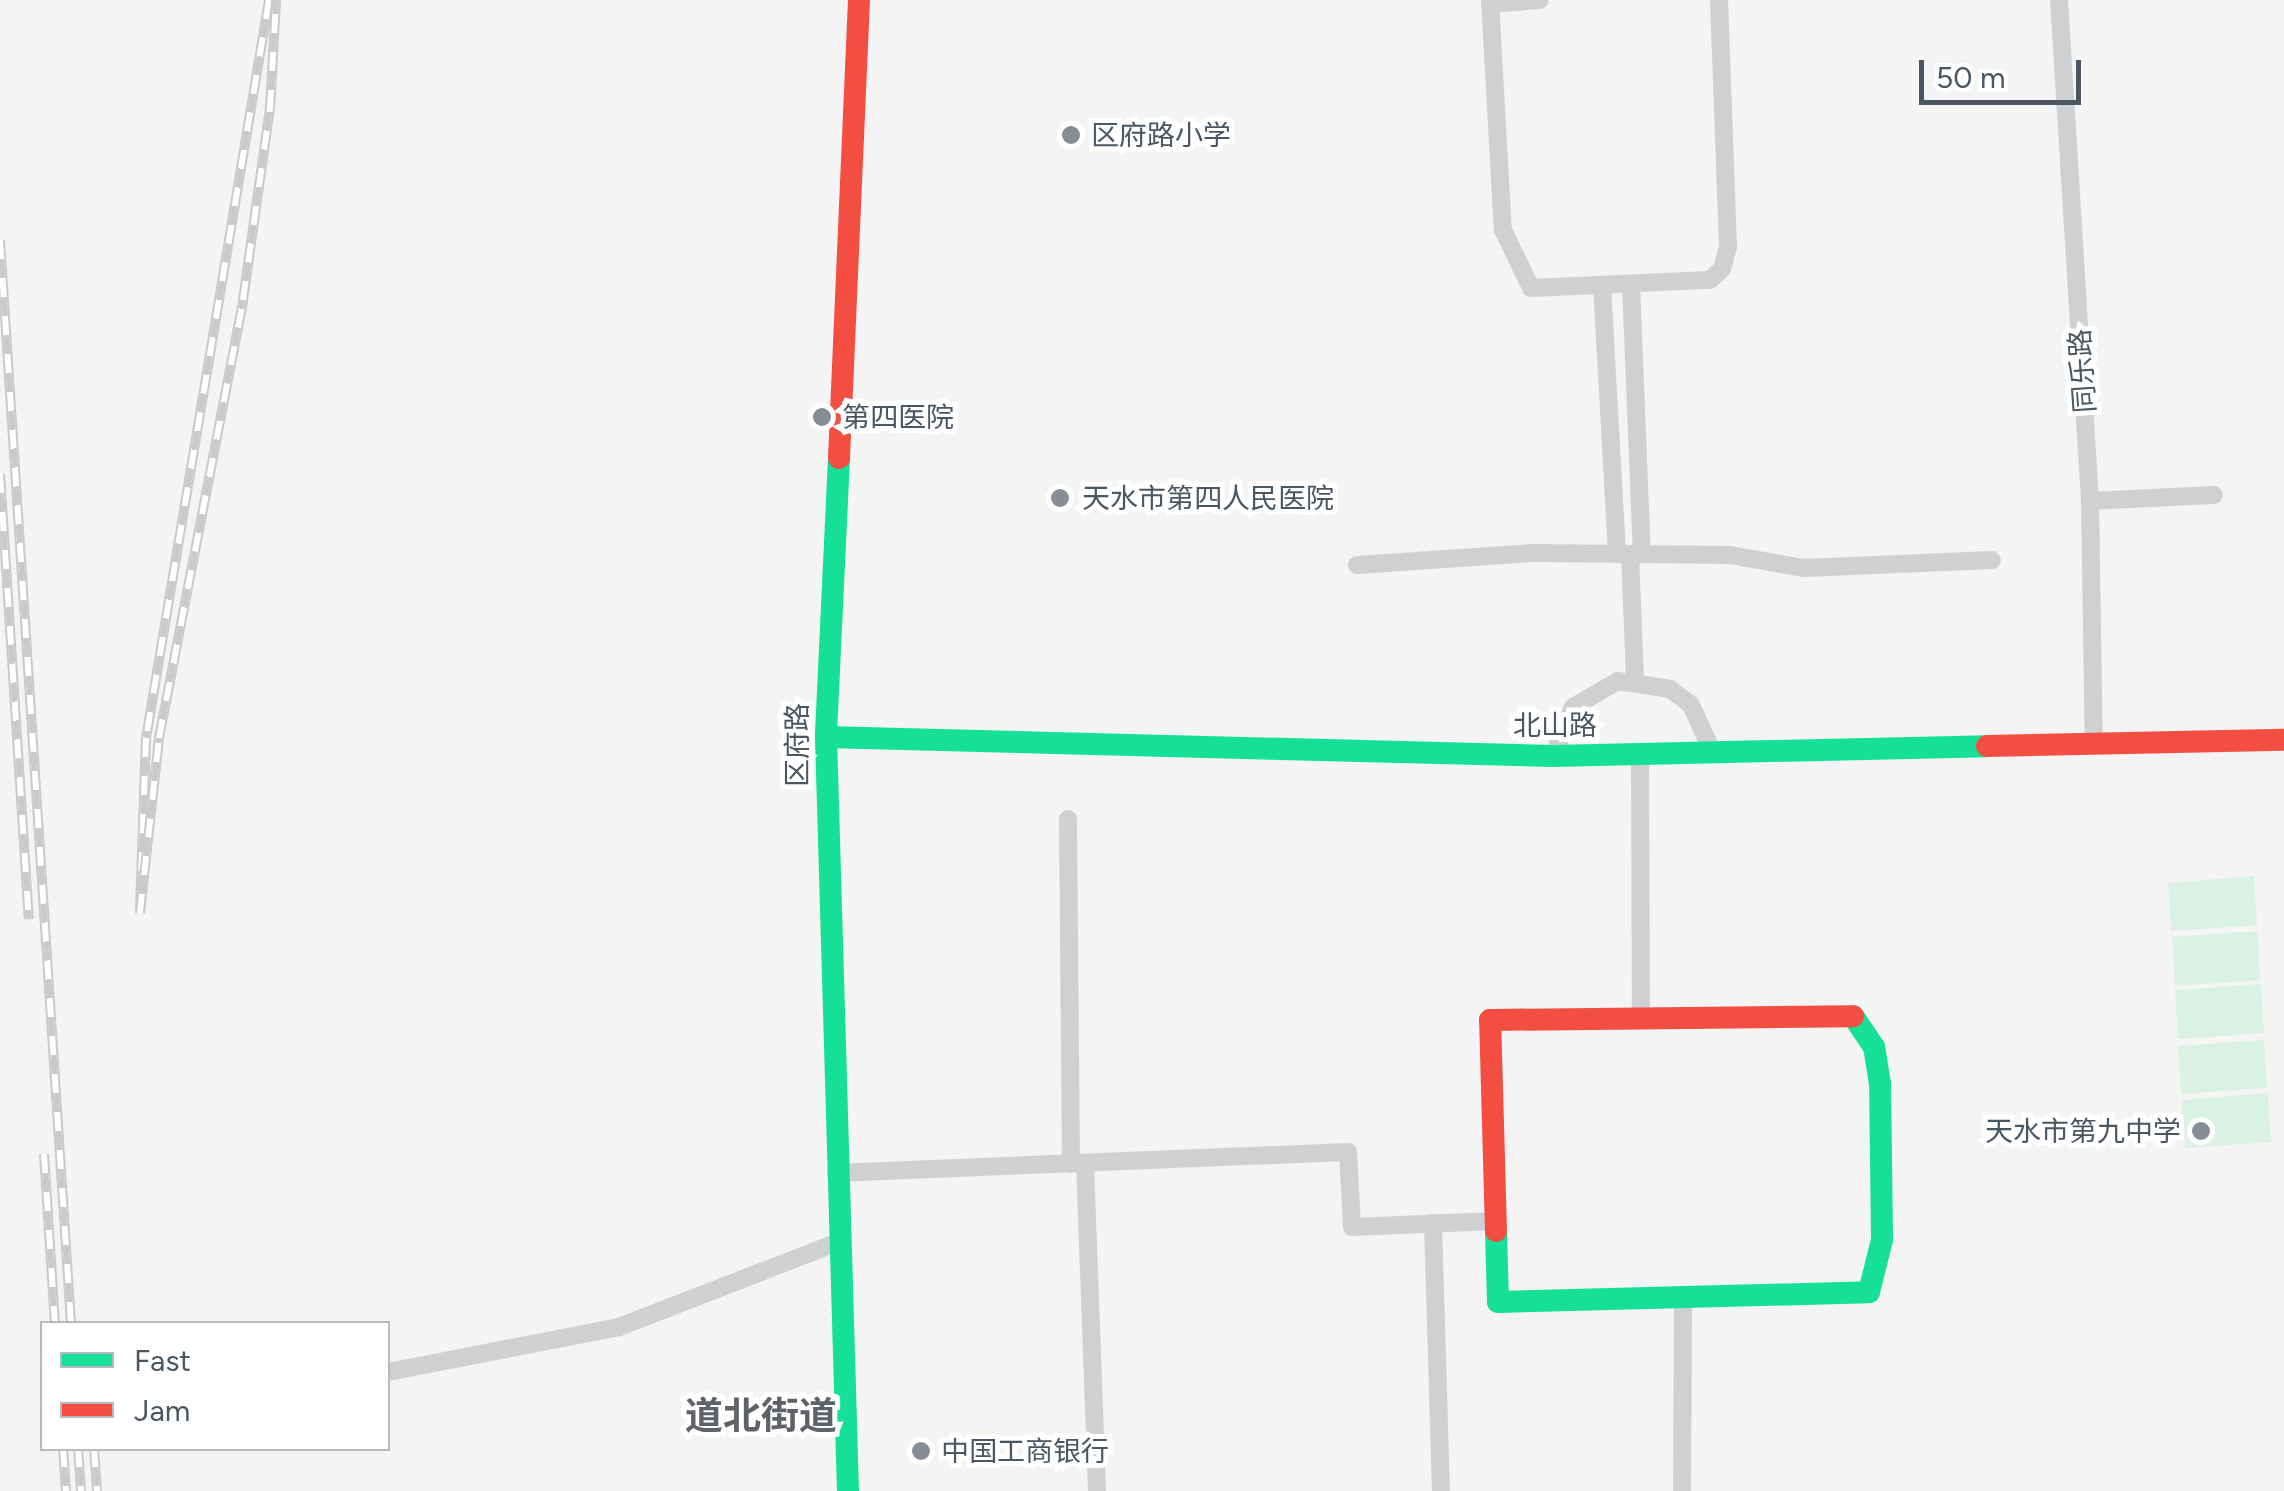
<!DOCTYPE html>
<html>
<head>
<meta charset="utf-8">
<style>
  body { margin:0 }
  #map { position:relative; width:2284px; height:1491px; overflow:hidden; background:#f4f4f4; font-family:Figtree,"Noto Sans SC",sans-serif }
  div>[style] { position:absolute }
  .green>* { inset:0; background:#d9f2e3 }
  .street>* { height:18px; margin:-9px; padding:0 9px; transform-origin:9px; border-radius:9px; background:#ced0d2 }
  .fast>* { height:22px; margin:-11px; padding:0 11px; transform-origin:11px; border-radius:11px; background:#16e098 }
  .jam>* { height:22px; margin:-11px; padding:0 11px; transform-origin:11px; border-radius:11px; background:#f24e42 }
  .rail>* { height:10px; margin-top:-5px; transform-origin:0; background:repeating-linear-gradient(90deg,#fff 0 19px,#c9cacc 0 38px); box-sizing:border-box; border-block:2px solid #c9cacc }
  .dots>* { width:28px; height:28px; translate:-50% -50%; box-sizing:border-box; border:5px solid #fff; border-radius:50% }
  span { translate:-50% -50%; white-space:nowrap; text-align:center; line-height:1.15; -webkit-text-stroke:10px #fff; paint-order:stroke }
  .poi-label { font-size:28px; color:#4a5661 }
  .left { translate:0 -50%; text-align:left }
  .right { translate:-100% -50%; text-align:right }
  .street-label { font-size:28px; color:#4a5661 }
  .district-label { font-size:38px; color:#5f6368; font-weight:700 }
  .legend { position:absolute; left:40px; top:1321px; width:350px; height:130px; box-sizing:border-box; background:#fff; border:2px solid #b7bbc0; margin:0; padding:12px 18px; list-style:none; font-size:30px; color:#4a5661 }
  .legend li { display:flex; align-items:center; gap:20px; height:50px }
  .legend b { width:50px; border:2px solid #b7bbc0 }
  .scale { position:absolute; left:1919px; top:60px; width:162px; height:45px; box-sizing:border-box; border:5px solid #4a5661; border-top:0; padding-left:12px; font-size:30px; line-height:35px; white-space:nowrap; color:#4a5661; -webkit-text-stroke:8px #fff; paint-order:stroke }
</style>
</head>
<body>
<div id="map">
  <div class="green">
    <div style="clip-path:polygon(2254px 876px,2257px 925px,2171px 931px,2168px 883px)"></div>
    <div style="clip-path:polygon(2258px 931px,2260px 980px,2175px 986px,2172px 937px)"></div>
    <div style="clip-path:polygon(2261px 984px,2264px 1033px,2178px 1039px,2175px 990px)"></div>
    <div style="clip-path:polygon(2264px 1040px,2267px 1088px,2181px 1094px,2178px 1046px)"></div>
    <div style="clip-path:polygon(2268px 1093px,2271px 1142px,2185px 1148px,2181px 1100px)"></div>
  </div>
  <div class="street">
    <div style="left:1490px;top:0;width:230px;rotate:86.8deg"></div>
    <div style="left:1503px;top:230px;width:64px;rotate:64.2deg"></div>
    <div style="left:1531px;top:288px;width:179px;rotate:-2.6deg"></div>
    <div style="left:1710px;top:280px;width:16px;rotate:-43deg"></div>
    <div style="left:1722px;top:269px;width:24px;rotate:-75deg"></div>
    <div style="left:1728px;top:246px;width:246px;rotate:-92.1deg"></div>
    <div style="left:2059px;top:0;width:502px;rotate:86.46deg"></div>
    <div style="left:2090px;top:501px;width:242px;rotate:89.1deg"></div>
    <div style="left:1490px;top:4px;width:50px;rotate:-4.6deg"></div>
    <div style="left:1631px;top:284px;width:270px;rotate:87.7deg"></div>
    <div style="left:1602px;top:285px;width:269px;rotate:86.8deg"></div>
    <div style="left:2090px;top:501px;width:124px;rotate:-2.8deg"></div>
    <div style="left:1630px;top:554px;width:127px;rotate:87.7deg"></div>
    <div style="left:1357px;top:565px;width:178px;rotate:-3.9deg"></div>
    <div style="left:1535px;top:553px;width:195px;rotate:0.6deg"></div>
    <div style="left:1730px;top:555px;width:74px;rotate:10.1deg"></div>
    <div style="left:1803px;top:568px;width:189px;rotate:-2.4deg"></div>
    <div style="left:1640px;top:755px;width:263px;rotate:89.8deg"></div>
    <div style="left:1553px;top:756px;width:53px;rotate:-67.8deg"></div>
    <div style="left:1573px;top:707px;width:52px;rotate:-30deg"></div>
    <div style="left:1618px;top:681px;width:53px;rotate:8.7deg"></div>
    <div style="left:1670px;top:689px;width:26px;rotate:37deg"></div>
    <div style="left:1691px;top:705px;width:53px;rotate:65.4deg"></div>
    <div style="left:1068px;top:819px;width:345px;rotate:89.5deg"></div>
    <div style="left:1085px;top:1163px;width:328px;rotate:87.9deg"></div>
    <div style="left:836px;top:1173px;width:512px;rotate:-2.35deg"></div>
    <div style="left:1348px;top:1152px;width:75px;rotate:86.9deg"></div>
    <div style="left:1352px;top:1227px;width:144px;rotate:-2.4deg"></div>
    <div style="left:1433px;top:1223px;width:268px;rotate:88.3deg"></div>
    <div style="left:388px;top:1372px;width:235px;rotate:-11deg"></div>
    <div style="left:619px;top:1327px;width:235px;rotate:-21.2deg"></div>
    <div style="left:1682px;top:1491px;width:194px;rotate:-89.7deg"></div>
  </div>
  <div class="fast">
    <div style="left:839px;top:458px;width:279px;rotate:92.7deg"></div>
    <div style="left:826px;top:737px;width:754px;rotate:88.33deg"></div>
    <div style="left:826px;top:737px;width:727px;rotate:1.5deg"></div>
    <div style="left:1553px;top:756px;width:434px;rotate:-1.3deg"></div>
    <div style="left:1496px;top:1231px;width:71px;rotate:88.4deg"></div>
    <div style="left:1498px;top:1302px;width:371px;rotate:-1.5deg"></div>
    <div style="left:1869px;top:1292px;width:54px;rotate:-76deg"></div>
    <div style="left:1882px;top:1240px;width:156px;rotate:-90.7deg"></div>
    <div style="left:1880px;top:1084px;width:37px;rotate:-99deg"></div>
    <div style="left:1874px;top:1047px;width:37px;rotate:-124deg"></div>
  </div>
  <div class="jam">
    <div style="left:839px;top:458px;width:458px;rotate:-87.5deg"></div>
    <div style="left:1987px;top:746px;width:297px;rotate:-1.2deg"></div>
    <div style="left:1496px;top:1231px;width:211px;rotate:-91.6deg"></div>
    <div style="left:1490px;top:1020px;width:363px;rotate:-0.6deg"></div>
  </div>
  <div class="rail">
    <div style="left:269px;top:0;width:748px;rotate:99.46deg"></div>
    <div style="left:146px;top:738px;width:175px;rotate:92deg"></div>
    <div style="left:140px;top:913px;width:176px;rotate:-83.8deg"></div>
    <div style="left:159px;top:738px;width:446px;rotate:-79.1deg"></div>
    <div style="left:243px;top:300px;width:193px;rotate:-82deg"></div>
    <div style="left:270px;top:109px;width:109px;rotate:-86.8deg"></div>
    <div style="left:0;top:240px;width:1086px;rotate:86.25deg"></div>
    <div style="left:0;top:474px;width:446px;rotate:86.3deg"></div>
    <div style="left:44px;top:1154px;width:170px;rotate:86.3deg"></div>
    <div style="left:63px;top:1448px;width:43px;rotate:86deg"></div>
    <div style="left:78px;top:1448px;width:43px;rotate:86deg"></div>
    <div style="left:94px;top:1448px;width:43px;rotate:86deg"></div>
  </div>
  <div class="dots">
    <div style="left:1071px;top:135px;background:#868d94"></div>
    <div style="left:822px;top:417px;background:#868d94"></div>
    <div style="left:1060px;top:498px;background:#868d94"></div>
    <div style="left:2201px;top:1131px;background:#868d94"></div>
    <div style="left:921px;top:1451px;background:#868d94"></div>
  </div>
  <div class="poi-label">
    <span class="left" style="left:1091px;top:135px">区府路小学</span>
    <span class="left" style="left:842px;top:417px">第四医院</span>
    <span class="left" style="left:1082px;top:498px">天水市第四人民医院</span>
    <span class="right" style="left:2181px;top:1131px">天水市第九中学</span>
    <span class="left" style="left:941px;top:1451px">中国工商银行</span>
  </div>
  <div class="street-label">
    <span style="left:2082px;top:371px;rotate:-94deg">同乐路</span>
    <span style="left:1555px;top:725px">北山路</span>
    <span style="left:797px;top:745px;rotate:-90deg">区府路</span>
  </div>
  <div class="district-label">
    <span style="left:761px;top:1417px">道北街道</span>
  </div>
  <ul class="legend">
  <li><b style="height:12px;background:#16e098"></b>Fast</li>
  <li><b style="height:12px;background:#f24e42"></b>Jam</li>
  </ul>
  <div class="scale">50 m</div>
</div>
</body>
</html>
